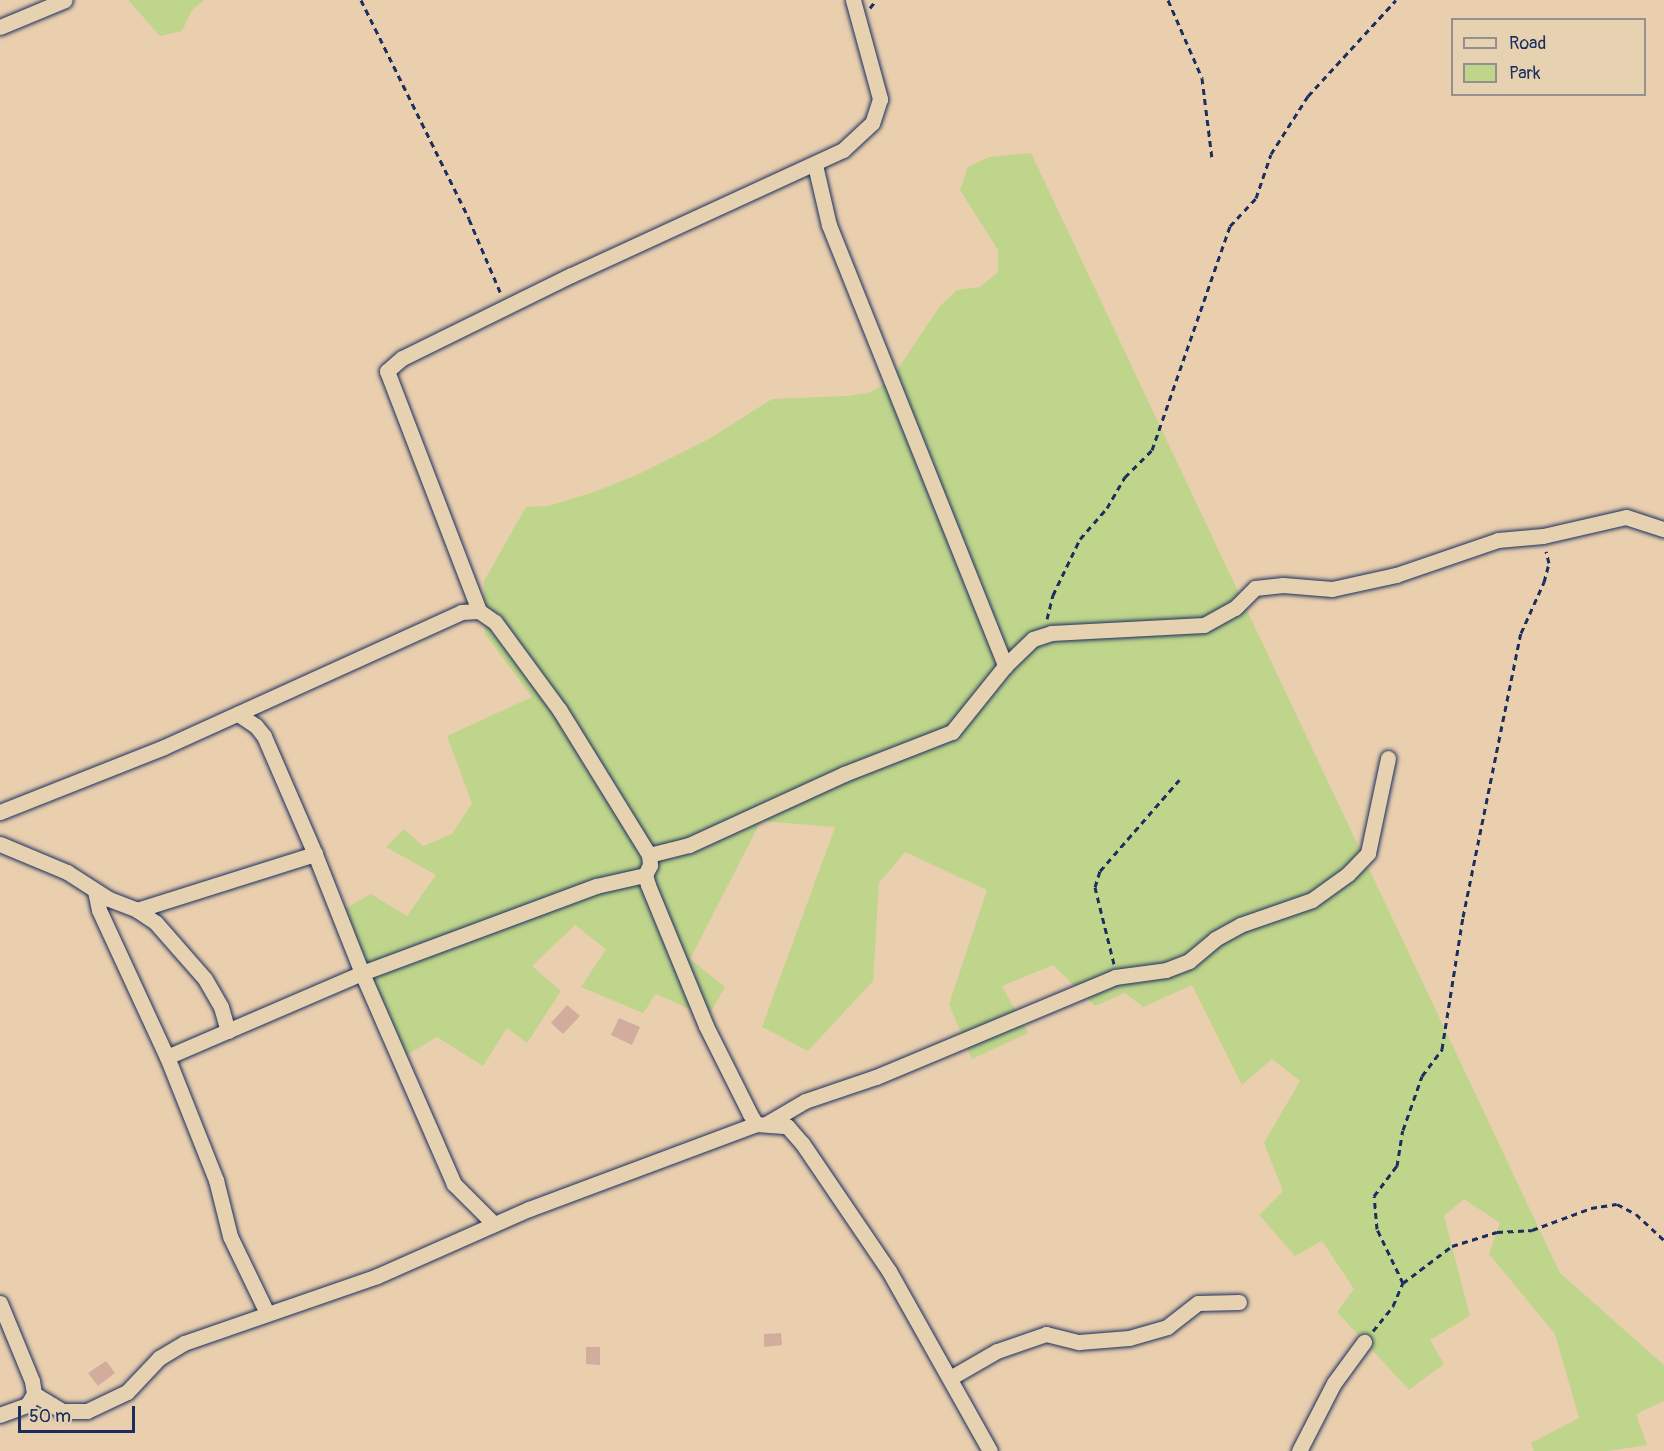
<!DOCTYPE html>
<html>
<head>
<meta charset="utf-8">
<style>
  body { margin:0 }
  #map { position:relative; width:1664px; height:1451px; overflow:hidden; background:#eacfaf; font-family:Pangolin,sans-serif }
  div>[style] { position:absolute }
  .green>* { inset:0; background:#bfd58b }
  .building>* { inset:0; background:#d2ac9c }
  .path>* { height:3px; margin-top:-1.5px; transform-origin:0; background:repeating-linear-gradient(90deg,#1b2f5e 0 6px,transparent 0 10.5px) }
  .roads { filter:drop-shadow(0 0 2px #1b2f5e) drop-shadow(0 0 2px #1b2f5e) }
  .street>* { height:15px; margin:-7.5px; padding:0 7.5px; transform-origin:7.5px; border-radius:7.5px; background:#e6d1b0 }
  span { translate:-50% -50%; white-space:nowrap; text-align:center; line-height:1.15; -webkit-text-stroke:5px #e6d1b0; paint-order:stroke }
  .legend { position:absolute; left:1451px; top:18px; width:195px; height:78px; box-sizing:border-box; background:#e6d1b0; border:2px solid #95908f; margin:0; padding:8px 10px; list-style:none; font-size:18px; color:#1b2f5e }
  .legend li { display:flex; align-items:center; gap:12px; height:30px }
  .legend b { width:30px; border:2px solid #95908f }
  .scale { position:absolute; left:18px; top:1406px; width:117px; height:27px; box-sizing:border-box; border:3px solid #1b2f5e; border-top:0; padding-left:8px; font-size:18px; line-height:21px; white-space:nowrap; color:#1b2f5e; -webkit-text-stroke:4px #e6d1b0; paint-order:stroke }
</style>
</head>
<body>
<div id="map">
  <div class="green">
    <div style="clip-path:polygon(128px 0,204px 0,192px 10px,182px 31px,160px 36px)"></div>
    <div style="clip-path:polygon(1031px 153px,1560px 1273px,1664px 1365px,1664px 1401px,1636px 1414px,1647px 1445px,1608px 1451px,1534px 1451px,1531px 1443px,1579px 1418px,1555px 1334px,1489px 1254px,1500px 1223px,1464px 1199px,1444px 1216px,1470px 1316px,1430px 1340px,1444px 1364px,1409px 1390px,1337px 1312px,1354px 1289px,1322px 1241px,1295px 1256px,1259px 1215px,1283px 1191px,1264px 1143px,1300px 1081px,1272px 1059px,1242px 1085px,1192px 985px,1143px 1007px,1125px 993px,1095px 1006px,1053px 965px,1002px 986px,1028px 1033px,972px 1059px,949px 1004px,987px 890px,905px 852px,879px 883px,873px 981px,808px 1051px,762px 1027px,835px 827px,761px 821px,690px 959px,725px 987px,708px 1017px,656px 994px,643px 1013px,581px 987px,606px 949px,575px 925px,532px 966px,561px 991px,527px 1043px,507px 1028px,483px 1066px,437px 1037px,397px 1061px,331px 916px,371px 894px,407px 916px,436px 875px,386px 847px,404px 829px,423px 846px,452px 834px,472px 803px,447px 736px,532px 697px,485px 634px,484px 581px,526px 507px,548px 506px,594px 492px,639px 474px,709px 439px,772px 399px,846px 396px,868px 393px,889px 382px,940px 306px,957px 290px,980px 287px,998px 272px,998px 250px,960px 190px,968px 167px,989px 157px)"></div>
  </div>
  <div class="building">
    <div style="clip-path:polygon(567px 1005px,580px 1016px,563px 1034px,551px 1023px)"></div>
    <div style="clip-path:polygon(619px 1018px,640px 1027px,632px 1045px,611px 1035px)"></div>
    <div style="clip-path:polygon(781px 1333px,782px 1345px,764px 1347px,764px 1334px)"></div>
    <div style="clip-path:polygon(586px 1347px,600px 1347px,600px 1365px,586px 1364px)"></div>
    <div style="clip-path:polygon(106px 1361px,115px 1373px,98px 1386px,88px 1373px)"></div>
  </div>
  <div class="path">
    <div style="left:361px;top:0;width:244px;rotate:63.7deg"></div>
    <div style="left:469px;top:219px;width:82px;rotate:66.9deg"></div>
    <div style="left:1168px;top:0;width:85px;rotate:66.4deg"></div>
    <div style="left:1202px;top:78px;width:81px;rotate:82.9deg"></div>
    <div style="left:870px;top:8px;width:10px;rotate:-53deg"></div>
    <div style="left:1047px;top:619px;width:25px;rotate:-76deg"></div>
    <div style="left:1053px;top:595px;width:62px;rotate:-64.3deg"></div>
    <div style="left:1080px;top:539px;width:41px;rotate:-48.9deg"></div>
    <div style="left:1107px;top:508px;width:36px;rotate:-60deg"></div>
    <div style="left:1125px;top:477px;width:38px;rotate:-45deg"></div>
    <div style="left:1152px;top:450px;width:237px;rotate:-70.8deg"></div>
    <div style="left:1230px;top:226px;width:38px;rotate:-47deg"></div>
    <div style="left:1256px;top:198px;width:46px;rotate:-71.2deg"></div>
    <div style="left:1271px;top:154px;width:69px;rotate:-57.5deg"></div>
    <div style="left:1308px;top:96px;width:130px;rotate:-47.5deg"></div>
    <div style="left:1114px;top:964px;width:79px;rotate:-103.9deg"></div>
    <div style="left:1095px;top:887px;width:17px;rotate:-73deg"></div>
    <div style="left:1100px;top:871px;width:121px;rotate:-49deg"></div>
    <div style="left:1403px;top:1283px;width:61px;rotate:-37.1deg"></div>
    <div style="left:1452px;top:1246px;width:47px;rotate:-17.3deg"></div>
    <div style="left:1497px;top:1232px;width:35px;rotate:-3deg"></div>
    <div style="left:1532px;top:1230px;width:63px;rotate:-20.4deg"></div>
    <div style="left:1591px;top:1208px;width:26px;rotate:-9deg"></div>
    <div style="left:1617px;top:1204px;width:21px;rotate:28deg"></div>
    <div style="left:1636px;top:1214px;width:38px;rotate:43deg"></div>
    <div style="left:1373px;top:1331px;width:32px;rotate:-51deg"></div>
    <div style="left:1393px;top:1306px;width:25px;rotate:-67deg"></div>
    <div style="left:1403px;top:1283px;width:60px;rotate:-115.7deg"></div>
    <div style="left:1377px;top:1229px;width:33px;rotate:-95deg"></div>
    <div style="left:1374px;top:1196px;width:38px;rotate:-53deg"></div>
    <div style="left:1397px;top:1166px;width:36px;rotate:-81deg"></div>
    <div style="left:1403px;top:1130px;width:57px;rotate:-70.6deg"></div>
    <div style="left:1422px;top:1076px;width:34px;rotate:-53deg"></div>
    <div style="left:1442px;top:1049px;width:134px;rotate:-81deg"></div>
    <div style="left:1463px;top:917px;width:290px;rotate:-78.5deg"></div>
    <div style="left:1521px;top:633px;width:56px;rotate:-65.7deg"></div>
    <div style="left:1544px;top:582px;width:20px;rotate:-75deg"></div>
    <div style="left:1549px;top:563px;width:12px;rotate:-104deg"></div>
  </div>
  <div class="roads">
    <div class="street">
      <div style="left:853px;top:0;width:103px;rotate:74.7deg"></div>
      <div style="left:880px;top:99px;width:25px;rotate:108deg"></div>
      <div style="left:872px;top:123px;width:40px;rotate:137deg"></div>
      <div style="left:843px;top:150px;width:299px;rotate:155.3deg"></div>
      <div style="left:571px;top:275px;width:188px;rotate:153.8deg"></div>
      <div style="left:402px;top:358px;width:20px;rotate:139deg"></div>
      <div style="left:387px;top:371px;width:257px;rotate:69deg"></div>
      <div style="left:479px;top:611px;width:19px;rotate:35deg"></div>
      <div style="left:495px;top:622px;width:108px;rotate:53.7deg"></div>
      <div style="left:559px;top:709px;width:172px;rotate:58.3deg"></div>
      <div style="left:649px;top:855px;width:10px;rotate:84deg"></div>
      <div style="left:650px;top:865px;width:11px;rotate:117deg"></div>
      <div style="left:645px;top:875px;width:10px;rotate:73deg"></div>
      <div style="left:648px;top:885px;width:152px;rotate:67.6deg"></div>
      <div style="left:706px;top:1026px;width:98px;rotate:63.4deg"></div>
      <div style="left:750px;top:1114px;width:12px;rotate:59deg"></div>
      <div style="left:756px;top:1124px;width:31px;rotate:4deg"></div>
      <div style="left:787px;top:1126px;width:23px;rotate:49deg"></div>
      <div style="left:802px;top:1143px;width:155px;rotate:55.8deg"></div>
      <div style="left:889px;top:1271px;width:206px;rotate:60.7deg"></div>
      <div style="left:0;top:27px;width:70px;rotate:-22.6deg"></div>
      <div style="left:815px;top:165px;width:62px;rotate:76.9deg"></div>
      <div style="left:829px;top:225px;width:475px;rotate:68.2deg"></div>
      <div style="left:0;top:812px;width:176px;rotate:-21.6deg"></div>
      <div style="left:164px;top:747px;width:326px;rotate:-24.4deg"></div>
      <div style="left:461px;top:612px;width:18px;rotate:-3deg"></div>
      <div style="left:0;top:844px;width:73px;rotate:22.7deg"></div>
      <div style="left:67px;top:872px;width:50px;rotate:32.7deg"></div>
      <div style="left:109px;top:899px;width:30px;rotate:21deg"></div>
      <div style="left:137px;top:910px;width:187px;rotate:-17.5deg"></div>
      <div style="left:315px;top:854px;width:129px;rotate:-113.4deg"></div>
      <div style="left:264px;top:736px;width:13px;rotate:-129deg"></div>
      <div style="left:256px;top:726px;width:22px;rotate:-146deg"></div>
      <div style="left:649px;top:855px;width:41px;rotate:-14deg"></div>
      <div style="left:689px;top:845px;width:170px;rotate:-24.6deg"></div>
      <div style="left:844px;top:774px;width:116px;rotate:-21.3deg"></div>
      <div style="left:952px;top:732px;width:85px;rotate:-51.2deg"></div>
      <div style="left:1005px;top:666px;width:39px;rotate:-44deg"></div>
      <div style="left:1033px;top:639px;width:19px;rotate:-18deg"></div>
      <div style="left:1051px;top:633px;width:153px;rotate:-3deg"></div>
      <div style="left:1204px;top:625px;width:35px;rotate:-29deg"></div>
      <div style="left:1235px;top:608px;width:28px;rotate:-45deg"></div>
      <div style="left:1255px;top:588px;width:28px;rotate:-6deg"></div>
      <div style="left:1283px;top:585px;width:49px;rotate:4.7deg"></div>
      <div style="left:1332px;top:589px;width:66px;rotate:-12.3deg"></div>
      <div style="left:1396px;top:575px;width:108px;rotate:-18.9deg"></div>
      <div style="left:1498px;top:540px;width:45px;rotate:-5.1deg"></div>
      <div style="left:1543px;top:536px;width:85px;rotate:-12.9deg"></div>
      <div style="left:1626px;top:517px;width:40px;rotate:18deg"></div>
      <div style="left:95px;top:891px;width:19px;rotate:78deg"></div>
      <div style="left:99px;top:910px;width:162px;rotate:65.2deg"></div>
      <div style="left:137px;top:910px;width:23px;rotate:34deg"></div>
      <div style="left:156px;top:923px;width:74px;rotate:48.8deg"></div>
      <div style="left:205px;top:979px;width:32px;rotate:60deg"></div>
      <div style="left:221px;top:1007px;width:25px;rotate:74deg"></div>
      <div style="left:766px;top:1124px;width:45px;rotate:-30.5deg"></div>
      <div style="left:805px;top:1101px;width:75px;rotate:-18.7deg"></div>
      <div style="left:876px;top:1077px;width:259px;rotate:-22.7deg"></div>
      <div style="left:1115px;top:977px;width:51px;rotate:-7.8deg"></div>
      <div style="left:1166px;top:970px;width:25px;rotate:-21deg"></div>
      <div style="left:1189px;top:961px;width:34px;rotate:-40deg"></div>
      <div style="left:1215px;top:939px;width:29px;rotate:-29deg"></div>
      <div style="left:1240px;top:925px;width:76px;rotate:-19.1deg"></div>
      <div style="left:1312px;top:900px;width:44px;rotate:-35.8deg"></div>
      <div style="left:1348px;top:874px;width:29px;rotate:-46deg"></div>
      <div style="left:1368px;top:853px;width:97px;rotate:-78.1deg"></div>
      <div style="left:494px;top:1224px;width:57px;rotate:-135deg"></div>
      <div style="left:454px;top:1184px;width:230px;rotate:-113.6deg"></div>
      <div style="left:362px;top:973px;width:250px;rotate:-20.4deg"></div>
      <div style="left:596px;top:886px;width:50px;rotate:-12.7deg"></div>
      <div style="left:0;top:1303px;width:84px;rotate:67.7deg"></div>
      <div style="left:32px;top:1381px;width:13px;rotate:81deg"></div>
      <div style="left:34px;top:1394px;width:13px;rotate:122deg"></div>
      <div style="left:27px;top:1405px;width:29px;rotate:160deg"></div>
      <div style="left:267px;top:1313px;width:85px;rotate:-115.7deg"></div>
      <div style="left:230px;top:1236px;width:58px;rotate:-104deg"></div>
      <div style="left:216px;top:1180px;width:132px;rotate:-111.7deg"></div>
      <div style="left:167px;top:1057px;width:212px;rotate:-23.3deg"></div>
      <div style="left:362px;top:973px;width:128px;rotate:-111.6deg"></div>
      <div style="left:950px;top:1378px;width:54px;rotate:-29.9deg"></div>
      <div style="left:997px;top:1351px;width:52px;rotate:-19.1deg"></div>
      <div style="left:1046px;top:1334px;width:34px;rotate:14deg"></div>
      <div style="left:1079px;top:1342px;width:50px;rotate:-4.6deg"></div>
      <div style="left:1129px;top:1338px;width:40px;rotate:-16deg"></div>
      <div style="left:1167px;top:1327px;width:39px;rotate:-38deg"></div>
      <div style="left:1198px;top:1303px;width:41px;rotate:-1.4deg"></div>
      <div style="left:34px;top:1394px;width:33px;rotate:31deg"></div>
      <div style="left:62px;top:1411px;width:25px"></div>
      <div style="left:87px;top:1411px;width:44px;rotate:-25.4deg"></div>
      <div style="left:127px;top:1392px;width:47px;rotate:-46.7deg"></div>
      <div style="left:159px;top:1358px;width:29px;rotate:-31deg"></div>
      <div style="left:184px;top:1343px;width:204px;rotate:-19.1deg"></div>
      <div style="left:377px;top:1276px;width:166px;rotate:-23.8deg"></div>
      <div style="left:529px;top:1209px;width:242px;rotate:-20.5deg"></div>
      <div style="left:1299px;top:1451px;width:76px;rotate:-62.8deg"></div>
      <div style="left:1334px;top:1383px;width:51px;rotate:-53.8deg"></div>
    </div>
  </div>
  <ul class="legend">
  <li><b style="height:8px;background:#e6d1b0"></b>Road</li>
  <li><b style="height:16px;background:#bfd58b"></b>Park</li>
  </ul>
  <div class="scale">50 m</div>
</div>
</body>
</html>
